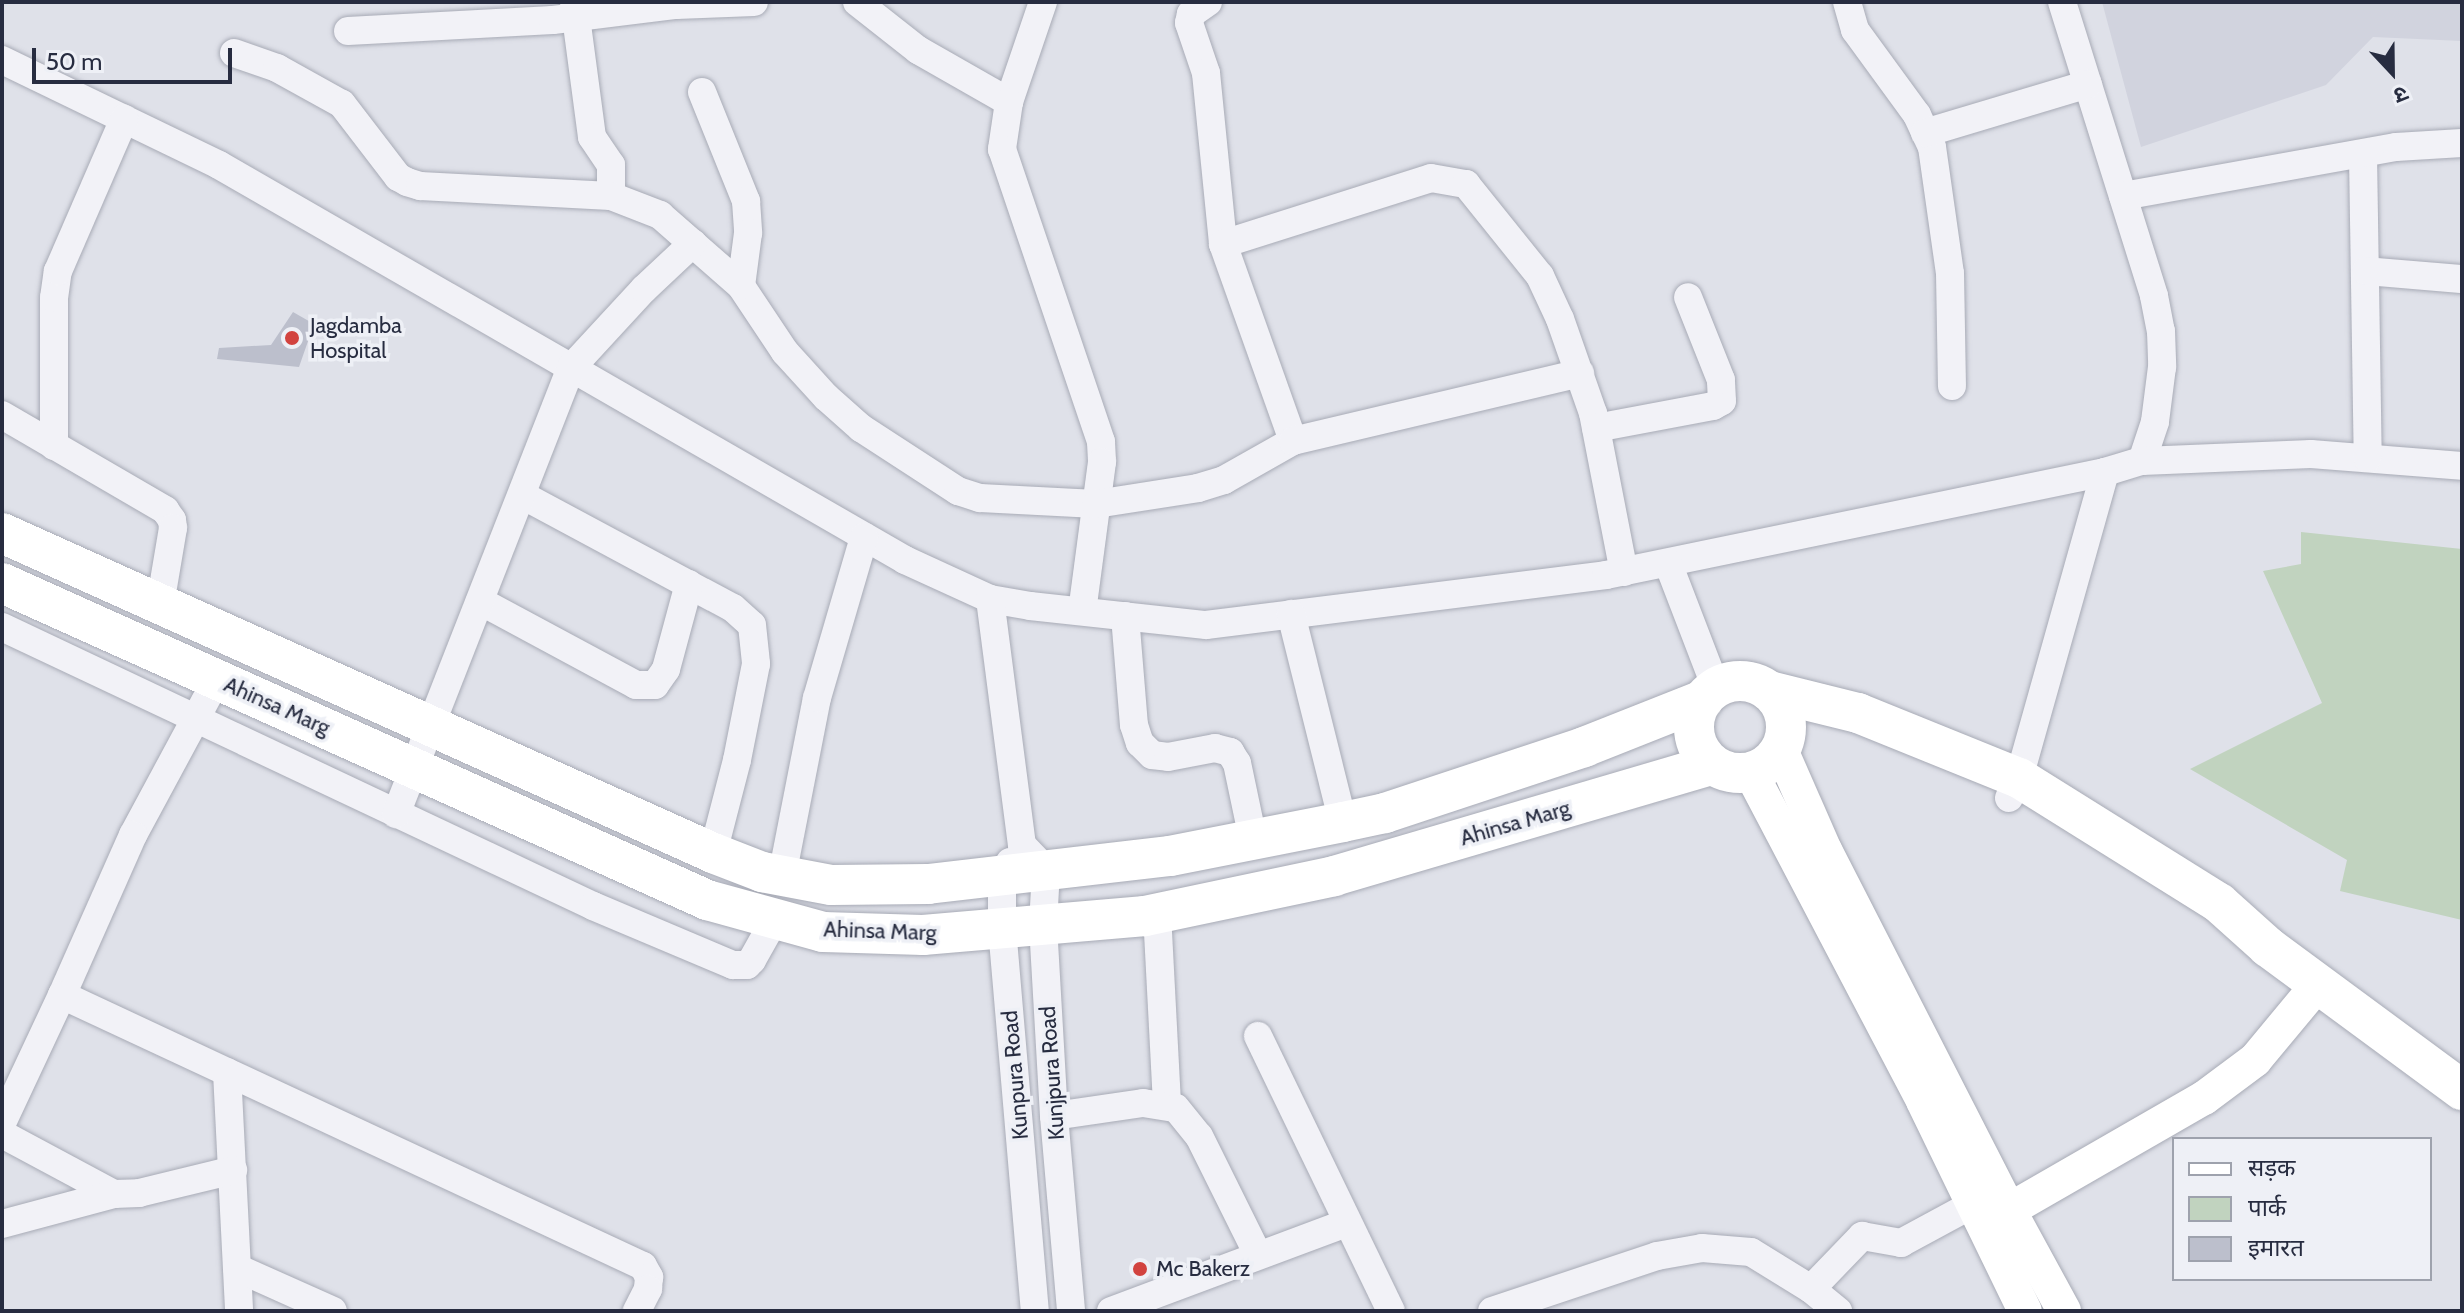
<!DOCTYPE html>
<html>
<head>
<meta charset="utf-8">
<style>
  body { margin:0 }
  #map { position:relative; width:2464px; height:1313px; overflow:hidden; background:#dfe1e9; font-family:Cabin,"Noto Sans Devanagari",sans-serif }
  div>[style] { position:absolute }
  .built>* { inset:0; background:#d1d3de }
  .green>* { inset:0; background:#c1d3bf }
  .building>* { inset:0; background:#bcbfcc }
  .roads { filter:drop-shadow(0 0 2px #a8abb6) drop-shadow(0 0 2px #a8abb6) }
  .minor>* { height:28px; margin:-14px; padding:0 14px; transform-origin:14px; border-radius:14px; background:#f2f2f7 }
  .major>* { height:34px; margin:-17px; padding:0 17px; transform-origin:17px; border-radius:17px; background:#fff }
  .highway>* { height:40px; margin:-20px; padding:0 20px; transform-origin:20px; border-radius:20px; background:#fff }
  .highway>.ring { margin:-20px; padding:0; box-sizing:content-box; background:none; border:40px solid #fff; border-radius:50% }
  .dots>* { width:22px; height:22px; translate:-50% -50%; box-sizing:border-box; border:4px solid #eef0f6; border-radius:50% }
  span { translate:-50% -50%; white-space:nowrap; text-align:center; line-height:1.15; -webkit-text-stroke:7px #eef0f6; paint-order:stroke }
  .poi-label { font-size:22px; color:#272c40 }
  .left { translate:0 -50%; text-align:left }
  .street-label { font-size:22px; color:#272c40 }
  .frame { position:absolute; inset:0; border:4px solid #272c40; pointer-events:none }
  .legend { position:absolute; left:2172px; top:1137px; width:260px; height:144px; box-sizing:border-box; background:#eef0f6; border:2px solid #9ea2ad; margin:0; padding:10px 14px; list-style:none; font-size:24px; color:#272c40 }
  .legend li { display:flex; align-items:center; gap:16px; height:40px }
  .legend b { width:40px; border:2px solid #9ea2ad }
  .north { position:absolute; left:2352px; top:32px; width:80px; height:80px; -webkit-text-stroke:6px #eef0f6; paint-order:stroke; rotate:158deg; font-size:22px; font-weight:700; line-height:32px; text-align:center; color:#272c40 }
  .north::after { content:''; display:block; margin:auto; width:28px; height:36px; background:#272c40; clip-path:polygon(50% 0,100% 100%,50% 72%,0 100%) }
  .scale { position:absolute; left:32px; top:48px; width:200px; height:36px; box-sizing:border-box; border:4px solid #272c40; border-top:0; padding-left:10px; font-size:24px; line-height:28px; white-space:nowrap; color:#272c40; -webkit-text-stroke:6px #eef0f6; paint-order:stroke }
</style>
</head>
<body>
<div id="map">
  <div class="built">
    <div style="clip-path:polygon(2102px 2px,2462px 2px,2462px 41px,2373px 37px,2326px 85px,2141px 147px)"></div>
  </div>
  <div class="green">
    <div style="clip-path:polygon(2301px 532px,2462px 549px,2462px 920px,2340px 891px,2347px 860px,2190px 769px,2322px 703px,2263px 571px,2301px 564px)"></div>
  </div>
  <div class="building">
    <div style="clip-path:polygon(293px 312px,314px 324px,299px 367px,217px 359px,219px 348px,271px 345px)"></div>
  </div>
  <div class="roads">
    <div class="minor">
      <div style="left:574px;top:2px;width:136px;rotate:82.4deg"></div>
      <div style="left:592px;top:137px;width:34px;rotate:56deg"></div>
      <div style="left:611px;top:165px;width:31px;rotate:90deg"></div>
      <div style="left:857px;top:2px;width:78px;rotate:38.2deg"></div>
      <div style="left:918px;top:50px;width:105px;rotate:29.7deg"></div>
      <div style="left:1043px;top:2px;width:106px;rotate:108.8deg"></div>
      <div style="left:1009px;top:102px;width:48px;rotate:98.5deg"></div>
      <div style="left:1002px;top:149px;width:309px;rotate:71.3deg"></div>
      <div style="left:1101px;top:442px;width:20px;rotate:87deg"></div>
      <div style="left:1102px;top:462px;width:150px;rotate:97.6deg"></div>
      <div style="left:1208px;top:2px;width:21px;rotate:145deg"></div>
      <div style="left:1191px;top:14px;width:9px;rotate:103deg"></div>
      <div style="left:1189px;top:23px;width:53px;rotate:71.2deg"></div>
      <div style="left:1206px;top:73px;width:172px;rotate:84.3deg"></div>
      <div style="left:1223px;top:244px;width:209px;rotate:70.4deg"></div>
      <div style="left:1847px;top:2px;width:29px;rotate:74deg"></div>
      <div style="left:1855px;top:30px;width:105px;rotate:53.9deg"></div>
      <div style="left:1917px;top:115px;width:35px;rotate:65deg"></div>
      <div style="left:1932px;top:147px;width:127px;rotate:81.9deg"></div>
      <div style="left:1950px;top:273px;width:113px;rotate:89deg"></div>
      <div style="left:2062px;top:2px;width:308px;rotate:72.6deg"></div>
      <div style="left:2154px;top:296px;width:36px;rotate:79deg"></div>
      <div style="left:2161px;top:331px;width:36px;rotate:88deg"></div>
      <div style="left:2162px;top:367px;width:55px;rotate:97.3deg"></div>
      <div style="left:2155px;top:422px;width:41px;rotate:108.4deg"></div>
      <div style="left:348px;top:31px;width:205px;rotate:-3.1deg"></div>
      <div style="left:553px;top:20px;width:124px;rotate:-7deg"></div>
      <div style="left:676px;top:5px;width:78px;rotate:-2.2deg"></div>
      <div style="left:234px;top:53px;width:46px;rotate:19.2deg"></div>
      <div style="left:277px;top:68px;width:74px;rotate:29deg"></div>
      <div style="left:342px;top:104px;width:92px;rotate:52.5deg"></div>
      <div style="left:398px;top:177px;width:10px;rotate:29deg"></div>
      <div style="left:407px;top:182px;width:14px;rotate:17deg"></div>
      <div style="left:420px;top:186px;width:191px;rotate:3deg"></div>
      <div style="left:611px;top:196px;width:53px;rotate:21.2deg"></div>
      <div style="left:660px;top:215px;width:108px;rotate:41.2deg"></div>
      <div style="left:741px;top:286px;width:79px;rotate:56.3deg"></div>
      <div style="left:785px;top:352px;width:61px;rotate:47.7deg"></div>
      <div style="left:826px;top:397px;width:47px;rotate:41.5deg"></div>
      <div style="left:861px;top:428px;width:116px;rotate:33deg"></div>
      <div style="left:958px;top:491px;width:23px;rotate:18deg"></div>
      <div style="left:980px;top:498px;width:116px;rotate:3deg"></div>
      <div style="left:1096px;top:504px;width:103px;rotate:-8.9deg"></div>
      <div style="left:1198px;top:488px;width:27px;rotate:-17deg"></div>
      <div style="left:1224px;top:480px;width:79px;rotate:-29.5deg"></div>
      <div style="left:1293px;top:441px;width:295px;rotate:-13.3deg"></div>
      <div style="left:2px;top:60px;width:241px;rotate:25.8deg"></div>
      <div style="left:219px;top:165px;width:792px;rotate:29.93deg"></div>
      <div style="left:905px;top:560px;width:94px;rotate:24.6deg"></div>
      <div style="left:990px;top:599px;width:41px;rotate:9.9deg"></div>
      <div style="left:1030px;top:606px;width:177px;rotate:6.2deg"></div>
      <div style="left:1206px;top:625px;width:403px;rotate:-7.1deg"></div>
      <div style="left:1606px;top:575px;width:510px;rotate:-11.66deg"></div>
      <div style="left:2105px;top:472px;width:39px;rotate:-17deg"></div>
      <div style="left:2142px;top:461px;width:169px;rotate:-2.4deg"></div>
      <div style="left:2311px;top:454px;width:151px;rotate:4.5deg"></div>
      <div style="left:702px;top:92px;width:118px;rotate:68deg"></div>
      <div style="left:746px;top:201px;width:32px;rotate:86deg"></div>
      <div style="left:748px;top:233px;width:53px;rotate:97.5deg"></div>
      <div style="left:1925px;top:133px;width:170px;rotate:-16.7deg"></div>
      <div style="left:2363px;top:155px;width:303px;rotate:89.1deg"></div>
      <div style="left:2123px;top:196px;width:277px;rotate:-10.2deg"></div>
      <div style="left:2396px;top:147px;width:66px;rotate:-3.5deg"></div>
      <div style="left:1223px;top:244px;width:218px;rotate:-17.6deg"></div>
      <div style="left:1431px;top:178px;width:36px;rotate:10deg"></div>
      <div style="left:1466px;top:184px;width:118px;rotate:51.2deg"></div>
      <div style="left:1540px;top:276px;width:47px;rotate:65.1deg"></div>
      <div style="left:1560px;top:319px;width:100px;rotate:70.7deg"></div>
      <div style="left:1593px;top:413px;width:162px;rotate:79deg"></div>
      <div style="left:2366px;top:271px;width:96px;rotate:4.8deg"></div>
      <div style="left:2px;top:415px;width:189px;rotate:30.2deg"></div>
      <div style="left:165px;top:510px;width:12px;rotate:55deg"></div>
      <div style="left:172px;top:520px;width:8px;rotate:83deg"></div>
      <div style="left:173px;top:528px;width:78px;rotate:99.6deg"></div>
      <div style="left:1596px;top:428px;width:119px;rotate:-10.6deg"></div>
      <div style="left:1713px;top:406px;width:10px;rotate:-29deg"></div>
      <div style="left:1722px;top:401px;width:21px;rotate:-93deg"></div>
      <div style="left:1721px;top:380px;width:89px;rotate:-111.7deg"></div>
      <div style="left:54px;top:446px;width:148px;rotate:-90deg"></div>
      <div style="left:54px;top:298px;width:27px;rotate:-82deg"></div>
      <div style="left:58px;top:271px;width:166px;rotate:-66.5deg"></div>
      <div style="left:522px;top:495px;width:239px;rotate:28.2deg"></div>
      <div style="left:733px;top:608px;width:25px;rotate:42deg"></div>
      <div style="left:752px;top:625px;width:39px;rotate:84deg"></div>
      <div style="left:756px;top:664px;width:98px;rotate:101.2deg"></div>
      <div style="left:737px;top:760px;width:96px;rotate:104.5deg"></div>
      <div style="left:1668px;top:563px;width:134px;rotate:69deg"></div>
      <div style="left:990px;top:599px;width:248px;rotate:82.6deg"></div>
      <div style="left:480px;top:601px;width:177px;rotate:28.3deg"></div>
      <div style="left:636px;top:685px;width:19px"></div>
      <div style="left:655px;top:685px;width:19px;rotate:-55deg"></div>
      <div style="left:666px;top:669px;width:88px;rotate:-74.9deg"></div>
      <div style="left:1291px;top:614px;width:214px;rotate:76deg"></div>
      <div style="left:1125px;top:616px;width:109px;rotate:85.3deg"></div>
      <div style="left:1134px;top:725px;width:19px;rotate:72deg"></div>
      <div style="left:1140px;top:743px;width:17px;rotate:45deg"></div>
      <div style="left:1152px;top:755px;width:16px;rotate:7deg"></div>
      <div style="left:1168px;top:757px;width:48px;rotate:-10.8deg"></div>
      <div style="left:1215px;top:748px;width:16px;rotate:15deg"></div>
      <div style="left:1230px;top:752px;width:13px;rotate:58deg"></div>
      <div style="left:1237px;top:763px;width:78px;rotate:78.1deg"></div>
      <div style="left:2px;top:627px;width:654px;rotate:25.27deg"></div>
      <div style="left:593px;top:906px;width:152px;rotate:22.9deg"></div>
      <div style="left:733px;top:965px;width:14px"></div>
      <div style="left:747px;top:965px;width:7px;rotate:-45deg"></div>
      <div style="left:752px;top:960px;width:47px;rotate:-60.7deg"></div>
      <div style="left:217px;top:679px;width:177px;rotate:118.3deg"></div>
      <div style="left:133px;top:835px;width:175px;rotate:113.9deg"></div>
      <div style="left:62px;top:995px;width:641px;rotate:25.01deg"></div>
      <div style="left:643px;top:1266px;width:13px;rotate:61deg"></div>
      <div style="left:649px;top:1277px;width:12px;rotate:95deg"></div>
      <div style="left:648px;top:1289px;width:25px;rotate:117deg"></div>
      <div style="left:2009px;top:798px;width:22px;rotate:-63deg"></div>
      <div style="left:2019px;top:778px;width:318px;rotate:-74.3deg"></div>
      <div style="left:396px;top:814px;width:479px;rotate:-68.6deg"></div>
      <div style="left:571px;top:368px;width:108px;rotate:-47.3deg"></div>
      <div style="left:644px;top:289px;width:67px;rotate:-43.2deg"></div>
      <div style="left:1022px;top:845px;width:35px;rotate:46deg"></div>
      <div style="left:1046px;top:870px;width:55px;rotate:93.1deg"></div>
      <div style="left:1043px;top:925px;width:191px;rotate:86.7deg"></div>
      <div style="left:1054px;top:1116px;width:196px;rotate:85deg"></div>
      <div style="left:1010px;top:862px;width:15px;rotate:122deg"></div>
      <div style="left:1002px;top:875px;width:53px;rotate:90deg"></div>
      <div style="left:1002px;top:928px;width:384px;rotate:85.1deg"></div>
      <div style="left:782px;top:876px;width:181px;rotate:-78.9deg"></div>
      <div style="left:817px;top:698px;width:168px;rotate:-73.7deg"></div>
      <div style="left:1157px;top:913px;width:192px;rotate:87deg"></div>
      <div style="left:1258px;top:1036px;width:305px;rotate:64.2deg"></div>
      <div style="left:227px;top:1072px;width:239px;rotate:87.1deg"></div>
      <div style="left:1054px;top:1116px;width:90px;rotate:-8.3deg"></div>
      <div style="left:1143px;top:1103px;width:33px;rotate:9deg"></div>
      <div style="left:1176px;top:1108px;width:36px;rotate:51deg"></div>
      <div style="left:1199px;top:1136px;width:133px;rotate:63.6deg"></div>
      <div style="left:2px;top:1123px;width:141px;rotate:-64.9deg"></div>
      <div style="left:2px;top:1134px;width:127px;rotate:28.2deg"></div>
      <div style="left:114px;top:1194px;width:25px;rotate:-2deg"></div>
      <div style="left:139px;top:1193px;width:97px;rotate:-13.7deg"></div>
      <div style="left:2px;top:1224px;width:116px;rotate:-15deg"></div>
      <div style="left:237px;top:1268px;width:105px;rotate:24.1deg"></div>
      <div style="left:1811px;top:1289px;width:74px;rotate:-46.1deg"></div>
      <div style="left:1862px;top:1236px;width:40px;rotate:10deg"></div>
      <div style="left:1901px;top:1243px;width:82px;rotate:-28.4deg"></div>
      <div style="left:1111px;top:1311px;width:251px;rotate:-20.5deg"></div>
      <div style="left:1492px;top:1311px;width:174px;rotate:-18.4deg"></div>
      <div style="left:1657px;top:1256px;width:46px;rotate:-10.1deg"></div>
      <div style="left:1702px;top:1248px;width:49px;rotate:4.7deg"></div>
      <div style="left:1751px;top:1252px;width:70px;rotate:31.7deg"></div>
      <div style="left:1811px;top:1289px;width:35px;rotate:39deg"></div>
    </div>
    <div class="major">
      <div style="left:1781px;top:750px;width:109px;rotate:66.3deg"></div>
      <div style="left:1825px;top:850px;width:404px;rotate:62.9deg"></div>
      <div style="left:2009px;top:1210px;width:115px;rotate:61.4deg"></div>
      <div style="left:1751px;top:773px;width:370px;rotate:62.3deg"></div>
      <div style="left:1923px;top:1101px;width:233px;rotate:64.1deg"></div>
      <div style="left:2009px;top:1210px;width:225px;rotate:-29.9deg"></div>
      <div style="left:2204px;top:1098px;width:64px;rotate:-36.7deg"></div>
      <div style="left:2255px;top:1060px;width:99px;rotate:-50.3deg"></div>
    </div>
    <div class="highway">
      <div style="left:2px;top:533px;width:780px;rotate:24.23deg"></div>
      <div style="left:713px;top:853px;width:53px;rotate:21.2deg"></div>
      <div style="left:762px;top:872px;width:70px;rotate:10.7deg"></div>
      <div style="left:831px;top:885px;width:97px;rotate:-0.6deg"></div>
      <div style="left:928px;top:884px;width:244px;rotate:-6.6deg"></div>
      <div style="left:1170px;top:856px;width:176px;rotate:-11.1deg"></div>
      <div style="left:1343px;top:822px;width:43px;rotate:-12.1deg"></div>
      <div style="left:1385px;top:813px;width:210px;rotate:-18.3deg"></div>
      <div style="left:1584px;top:747px;width:128px;rotate:-21.6deg"></div>
      <div style="left:2px;top:583px;width:773px;rotate:24.21deg"></div>
      <div style="left:707px;top:900px;width:120px;rotate:15.4deg"></div>
      <div style="left:823px;top:932px;width:100px;rotate:1.7deg"></div>
      <div style="left:923px;top:935px;width:223px;rotate:-4.9deg"></div>
      <div style="left:1145px;top:916px;width:193px;rotate:-11.9deg"></div>
      <div style="left:1334px;top:876px;width:394px;rotate:-16.4deg"></div>
      <div class="ring" style="left:1694px;top:681px;width:52px;height:52px"></div>
      <div style="left:1769px;top:691px;width:92px;rotate:13.9deg"></div>
      <div style="left:1858px;top:713px;width:174px;rotate:22deg"></div>
      <div style="left:2019px;top:778px;width:236px;rotate:32deg"></div>
      <div style="left:2219px;top:903px;width:66px;rotate:41.9deg"></div>
      <div style="left:2268px;top:947px;width:241px;rotate:36.4deg"></div>
    </div>
  </div>
  <div class="dots">
    <div style="left:292px;top:338px;background:#d2433f"></div>
    <div style="left:1140px;top:1269px;background:#d2433f"></div>
  </div>
  <div class="poi-label">
    <span class="left" style="left:310px;top:338px">Jagdamba<br>Hospital</span>
    <span class="left" style="left:1156px;top:1269px">Mc Bakerz</span>
  </div>
  <div class="street-label">
    <span style="left:277px;top:706px;rotate:24deg">Ahinsa Marg</span>
    <span style="left:1515px;top:823px;rotate:-16deg">Ahinsa Marg</span>
    <span style="left:880px;top:931px;rotate:2deg">Ahinsa Marg</span>
    <span style="left:1052px;top:1073px;rotate:-94deg">Kunjpura Road</span>
    <span style="left:1015px;top:1075px;rotate:-95deg">Kunpura Road</span>
  </div>
  <div class="frame"></div>
  <ul class="legend">
  <li><b style="height:10px;background:#fff"></b>सड़क</li>
  <li><b style="height:22px;background:#c1d3bf"></b>पार्क</li>
  <li><b style="height:22px;background:#bcbfcc"></b>इमारत</li>
  </ul>
  <div class="north">उ</div>
  <div class="scale">50 m</div>
</div>
</body>
</html>
